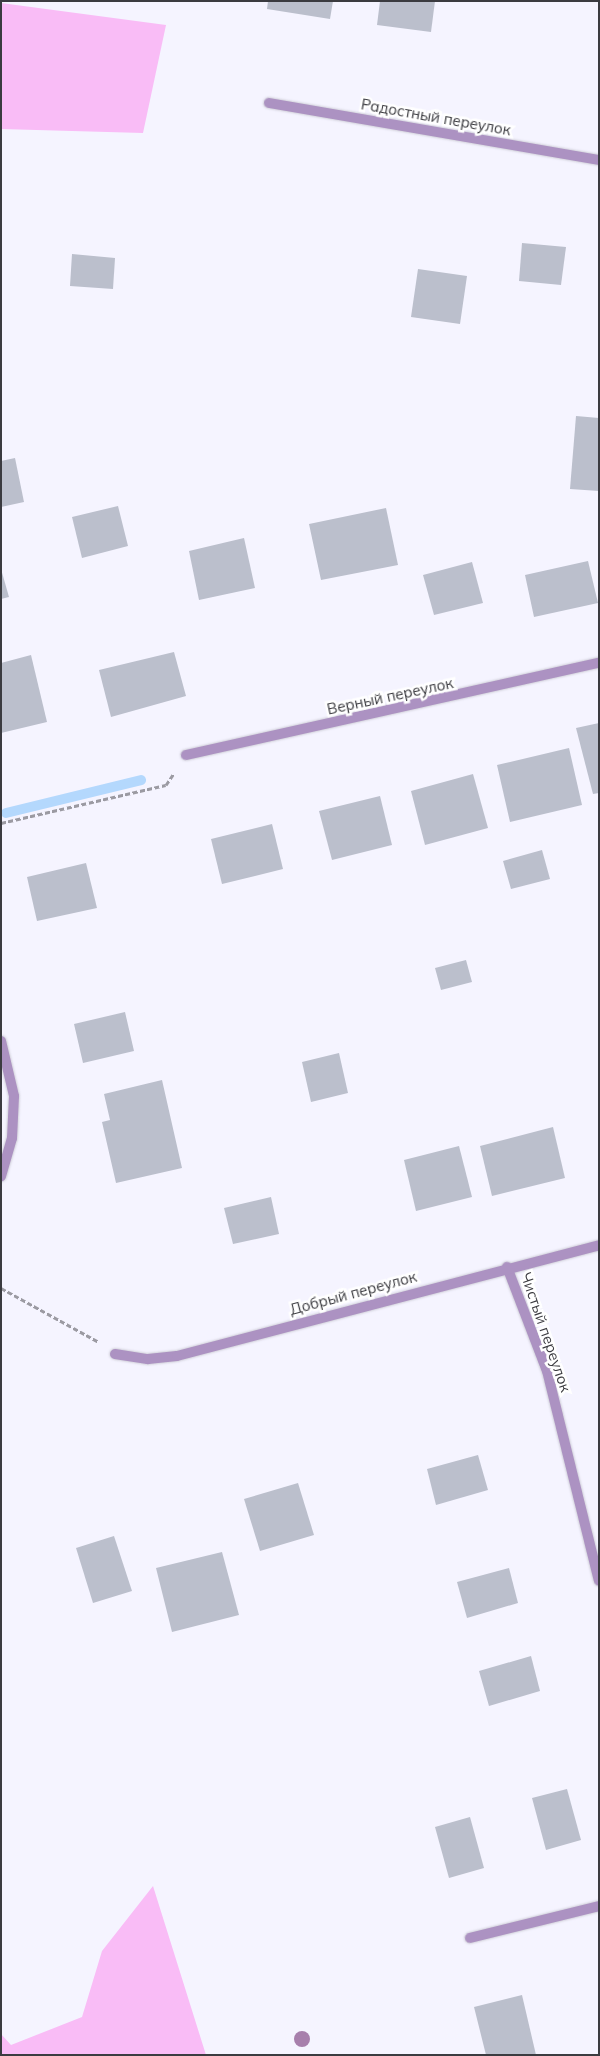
<!DOCTYPE html>
<html>
<head>
<meta charset="utf-8">
<style>
  body { margin:0 }
  #map { position:relative; width:600px; height:2056px; overflow:hidden; background:#f5f4ff; font-family:Mulish,sans-serif }
  div>[style] { position:absolute }
  .green>* { inset:0; background:#f9bcf6 }
  .stream>* { height:10px; margin:-5px; padding:0 5px; transform-origin:5px; border-radius:5px; background:#b4d8fd }
  .building>* { inset:0; background:#bbbfcc }
  .path>* { height:3px; margin-top:-1.5px; transform-origin:0; background:repeating-linear-gradient(90deg,#9b9aa2 0 5px,transparent 0 7.5px) }
  .roads { filter:drop-shadow(0 0 1px #d0cfd9) drop-shadow(0 0 1px #d0cfd9) }
  .minor>* { height:10px; margin:-5px; padding:0 5px; transform-origin:5px; border-radius:5px; background:#ac92c2 }
  .trees>* { width:16px; height:16px; margin:-8px; border-radius:50%; background:#a77fac }
  span { translate:-50% -50%; white-space:nowrap; text-align:center; line-height:1.15; -webkit-text-stroke:5px #fff; paint-order:stroke }
  .street-label { font-size:15px; color:#3b3b40 }
  .frame { position:absolute; inset:0; border:2px solid #3b3b40; pointer-events:none }
</style>
</head>
<body>
<div id="map">
  <div class="green">
    <div style="clip-path:polygon(1px 3px,166px 25px,143px 133px,1px 129px)"></div>
    <div style="clip-path:polygon(153px 1886px,206px 2055px,1px 2055px,1px 2034px,11px 2045px,82px 2017px,102px 1951px)"></div>
  </div>
  <div class="stream">
    <div style="left:6px;top:813px;width:139px;rotate:-13.7deg"></div>
  </div>
  <div class="building">
    <div style="clip-path:polygon(268px 1px,333px 1px,330px 19px,267px 9px)"></div>
    <div style="clip-path:polygon(380px 1px,435px 1px,431px 32px,377px 25px)"></div>
    <div style="clip-path:polygon(522px 243px,566px 247px,561px 285px,519px 281px)"></div>
    <div style="clip-path:polygon(72px 254px,115px 258px,113px 289px,70px 286px)"></div>
    <div style="clip-path:polygon(418px 269px,467px 276px,460px 324px,411px 317px)"></div>
    <div style="clip-path:polygon(576px 416px,599px 418px,599px 491px,570px 489px)"></div>
    <div style="clip-path:polygon(15px 458px,24px 502px,1px 507px,1px 461px)"></div>
    <div style="clip-path:polygon(118px 506px,128px 546px,82px 558px,72px 517px)"></div>
    <div style="clip-path:polygon(386px 508px,398px 565px,321px 580px,309px 524px)"></div>
    <div style="clip-path:polygon(244px 538px,255px 588px,199px 600px,189px 551px)"></div>
    <div style="clip-path:polygon(588px 561px,598px 603px,534px 617px,525px 575px)"></div>
    <div style="clip-path:polygon(472px 562px,483px 603px,434px 615px,423px 575px)"></div>
    <div style="clip-path:polygon(1px 569px,9px 597px,1px 599px)"></div>
    <div style="clip-path:polygon(174px 652px,186px 696px,111px 717px,99px 670px)"></div>
    <div style="clip-path:polygon(31px 655px,47px 722px,1px 733px,1px 663px)"></div>
    <div style="clip-path:polygon(599px 723px,599px 793px,593px 794px,576px 728px)"></div>
    <div style="clip-path:polygon(569px 748px,582px 805px,510px 822px,497px 765px)"></div>
    <div style="clip-path:polygon(473px 774px,488px 828px,425px 845px,411px 791px)"></div>
    <div style="clip-path:polygon(380px 796px,392px 845px,332px 860px,319px 811px)"></div>
    <div style="clip-path:polygon(272px 824px,283px 869px,222px 884px,211px 839px)"></div>
    <div style="clip-path:polygon(542px 850px,550px 879px,511px 889px,503px 861px)"></div>
    <div style="clip-path:polygon(86px 863px,97px 908px,37px 921px,27px 877px)"></div>
    <div style="clip-path:polygon(466px 960px,472px 982px,441px 990px,435px 968px)"></div>
    <div style="clip-path:polygon(125px 1012px,134px 1051px,83px 1063px,74px 1024px)"></div>
    <div style="clip-path:polygon(339px 1053px,348px 1093px,311px 1102px,302px 1062px)"></div>
    <div style="clip-path:polygon(162px 1080px,182px 1168px,116px 1183px,102px 1122px,110px 1120px,104px 1094px)"></div>
    <div style="clip-path:polygon(553px 1127px,565px 1178px,492px 1196px,480px 1146px)"></div>
    <div style="clip-path:polygon(459px 1146px,472px 1197px,416px 1211px,404px 1160px)"></div>
    <div style="clip-path:polygon(271px 1197px,279px 1234px,233px 1244px,224px 1208px)"></div>
    <div style="clip-path:polygon(478px 1455px,488px 1490px,436px 1505px,427px 1469px)"></div>
    <div style="clip-path:polygon(298px 1483px,314px 1535px,260px 1551px,244px 1499px)"></div>
    <div style="clip-path:polygon(114px 1536px,132px 1591px,93px 1603px,76px 1548px)"></div>
    <div style="clip-path:polygon(222px 1552px,239px 1615px,172px 1632px,156px 1568px)"></div>
    <div style="clip-path:polygon(509px 1568px,518px 1603px,467px 1618px,457px 1582px)"></div>
    <div style="clip-path:polygon(531px 1656px,540px 1691px,489px 1706px,479px 1671px)"></div>
    <div style="clip-path:polygon(567px 1789px,581px 1840px,546px 1850px,532px 1798px)"></div>
    <div style="clip-path:polygon(470px 1817px,484px 1868px,449px 1878px,435px 1827px)"></div>
    <div style="clip-path:polygon(522px 1995px,536px 2055px,486px 2055px,474px 2007px)"></div>
  </div>
  <div class="path">
    <div style="left:1px;top:823px;width:169px;rotate:-13deg"></div>
    <div style="left:166px;top:785px;width:14px;rotate:-56deg"></div>
    <div style="left:1px;top:1288px;width:112px;rotate:28.9deg"></div>
  </div>
  <div class="roads">
    <div class="minor">
      <div style="left:269px;top:103px;width:335px;rotate:9.8deg"></div>
      <div style="left:186px;top:755px;width:423px;rotate:-12.6deg"></div>
      <div style="left:1px;top:1041px;width:57px;rotate:76.7deg"></div>
      <div style="left:14px;top:1096px;width:42px;rotate:92.7deg"></div>
      <div style="left:12px;top:1138px;width:40px;rotate:106deg"></div>
      <div style="left:507px;top:1267px;width:111px;rotate:69deg"></div>
      <div style="left:547px;top:1371px;width:216px;rotate:76.1deg"></div>
      <div style="left:115px;top:1354px;width:33px;rotate:9deg"></div>
      <div style="left:148px;top:1359px;width:29px;rotate:-6deg"></div>
      <div style="left:177px;top:1356px;width:436px;rotate:-14.7deg"></div>
      <div style="left:470px;top:1938px;width:133px;rotate:-13.9deg"></div>
    </div>
  </div>
  <div class="trees">
    <div style="left:302px;top:2039px"></div>
  </div>
  <div class="street-label">
    <span style="left:436px;top:117px;rotate:10deg">Радостный переулок</span>
    <span style="left:390px;top:696px;rotate:-12deg">Верный переулок</span>
    <span style="left:353px;top:1293px;rotate:-15deg">Добрый переулок</span>
    <span style="left:546px;top:1332px;rotate:71deg">Чистый переулок</span>
  </div>
  <div class="frame"></div>
</div>
</body>
</html>
